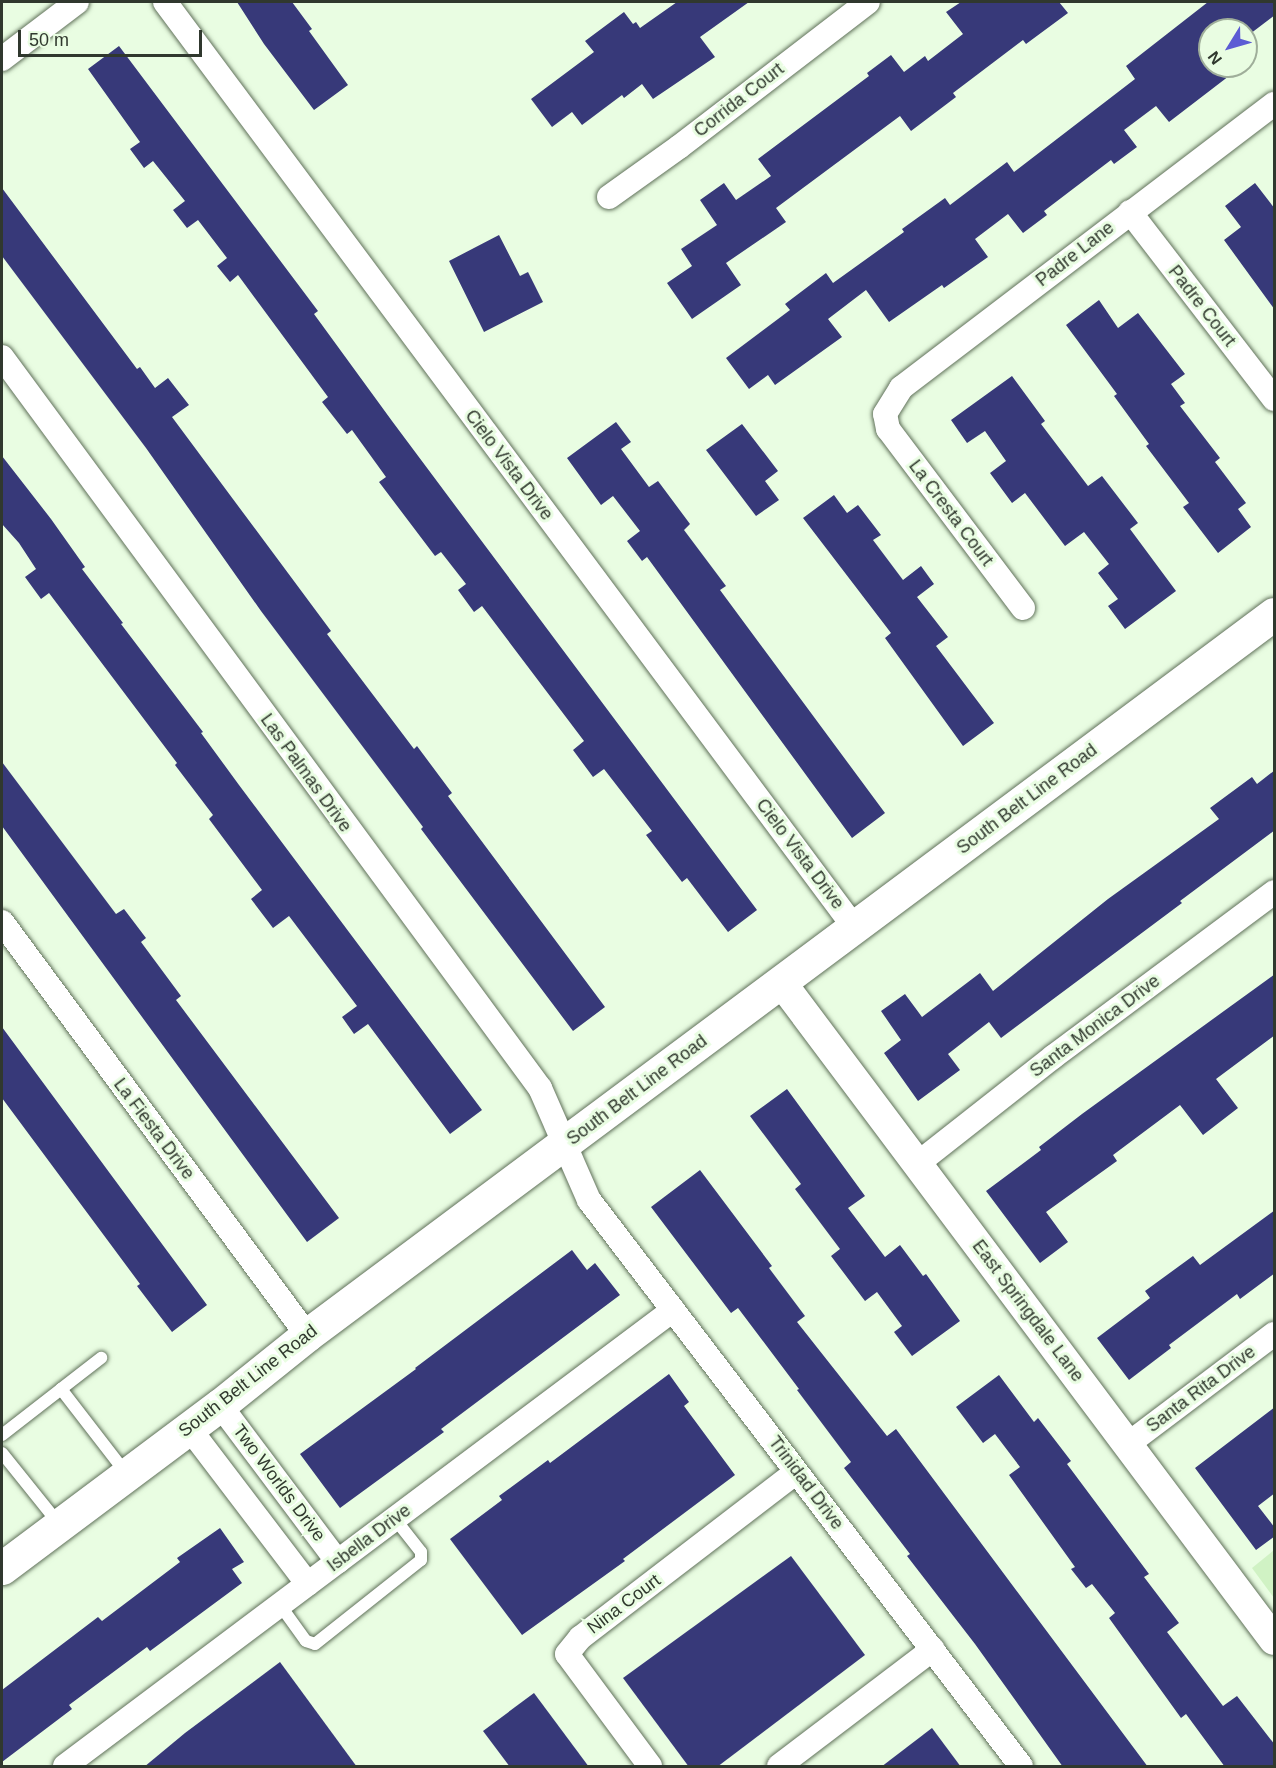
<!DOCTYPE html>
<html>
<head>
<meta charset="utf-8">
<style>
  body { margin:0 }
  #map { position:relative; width:1276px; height:1768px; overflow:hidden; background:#e9fde2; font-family:Helvetica,sans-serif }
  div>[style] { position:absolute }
  .green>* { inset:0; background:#d0f2c4 }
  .building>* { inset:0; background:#373979 }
  .roads { filter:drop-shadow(0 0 2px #60715a) drop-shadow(0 0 2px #60715a) }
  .service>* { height:12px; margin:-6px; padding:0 6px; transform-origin:6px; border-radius:6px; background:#fff }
  .minor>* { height:24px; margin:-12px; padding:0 12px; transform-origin:12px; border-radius:12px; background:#fff }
  .tertiary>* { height:30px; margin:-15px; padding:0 15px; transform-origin:15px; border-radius:15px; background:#fff }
  .primary>* { height:33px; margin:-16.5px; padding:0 16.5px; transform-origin:16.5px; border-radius:16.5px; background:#fff }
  span { translate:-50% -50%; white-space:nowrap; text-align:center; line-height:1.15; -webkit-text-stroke:6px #e9fde2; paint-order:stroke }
  .street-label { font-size:18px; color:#30382e }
  .frame { position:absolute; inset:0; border:3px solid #30382e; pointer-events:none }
  .north { position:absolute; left:1198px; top:18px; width:60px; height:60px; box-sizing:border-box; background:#e9fde2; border:2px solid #9fae9a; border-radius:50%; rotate:233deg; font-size:16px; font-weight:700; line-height:24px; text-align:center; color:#30382e }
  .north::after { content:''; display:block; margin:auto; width:21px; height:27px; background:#5c5cd4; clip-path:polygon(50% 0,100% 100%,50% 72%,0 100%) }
  .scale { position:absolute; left:18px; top:30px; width:184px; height:27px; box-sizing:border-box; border:3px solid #30382e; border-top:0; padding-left:8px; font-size:18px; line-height:21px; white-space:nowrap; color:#30382e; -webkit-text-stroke:4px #e9fde2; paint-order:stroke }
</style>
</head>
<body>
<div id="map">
  <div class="green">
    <div style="clip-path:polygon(1274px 1550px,1274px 1598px,1252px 1568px)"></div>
  </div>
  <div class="building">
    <div style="clip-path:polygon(237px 2px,292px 2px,312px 29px,309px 31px,348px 85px,314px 110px,264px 44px)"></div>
    <div style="clip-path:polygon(677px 2px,749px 2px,700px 37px,715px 57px,653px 99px,642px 84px,624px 98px,622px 95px,582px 125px,572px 112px,552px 127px,531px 99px,594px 52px,585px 41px,624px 12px,633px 24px,636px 22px,640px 28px)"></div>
    <div style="clip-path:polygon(961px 2px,1059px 2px,1068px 13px,1026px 44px,1023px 40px,953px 93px,956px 97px,911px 131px,900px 116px,776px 208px,786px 222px,726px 263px,741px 285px,692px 319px,667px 283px,692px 266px,681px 249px,717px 225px,700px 200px,724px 183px,736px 200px,771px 176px,758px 159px,869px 76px,867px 73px,891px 55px,904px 72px,925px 56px,928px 61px,963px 34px,946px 12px)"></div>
    <div style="clip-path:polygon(1208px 2px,1275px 2px,1275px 15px,1246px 37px,1246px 30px,1210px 30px,1210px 64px,1207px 66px,1242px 66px,1169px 122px,1156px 106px,1124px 130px,1137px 147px,1114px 164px,1111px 160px,1044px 211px,1047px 215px,1023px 233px,1008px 214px,975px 239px,988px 257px,944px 288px,942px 285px,889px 322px,866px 290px,828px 319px,842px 337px,775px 385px,768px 375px,749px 389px,726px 358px,790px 310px,785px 304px,826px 273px,833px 283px,904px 232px,902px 229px,945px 198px,950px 205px,1007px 162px,1014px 172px,1135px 79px,1126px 66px)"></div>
    <div style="clip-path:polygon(119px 46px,318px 311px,314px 314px,392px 421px,757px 910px,728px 932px,687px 878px,682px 882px,646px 835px,652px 831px,604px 769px,593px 777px,573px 750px,584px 741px,482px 606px,474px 612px,458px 590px,466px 584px,441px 552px,435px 556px,379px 482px,386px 477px,352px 430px,347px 434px,322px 402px,328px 397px,238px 275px,230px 282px,217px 266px,227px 258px,198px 220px,187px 228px,173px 210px,185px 201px,153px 161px,144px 168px,130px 149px,140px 142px,88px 69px)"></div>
    <div style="clip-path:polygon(1255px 183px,1275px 209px,1275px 310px,1224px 240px,1241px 227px,1225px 206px)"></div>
    <div style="clip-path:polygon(2px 188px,137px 369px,140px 367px,155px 388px,168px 378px,189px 405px,172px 417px,331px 631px,327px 634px,414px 749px,417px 746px,452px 793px,448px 796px,605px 1007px,573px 1031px,421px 829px,423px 827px,261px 611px,146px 448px,2px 256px)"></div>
    <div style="clip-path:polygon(499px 235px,520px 276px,528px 272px,543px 302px,484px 332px,449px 261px)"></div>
    <div style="clip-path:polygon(1099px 300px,1118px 328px,1138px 313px,1185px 374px,1171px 384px,1185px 403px,1180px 406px,1220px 458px,1215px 462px,1246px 503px,1238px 509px,1251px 527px,1218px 553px,1183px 507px,1189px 503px,1146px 446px,1149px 444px,1114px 396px,1117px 394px,1066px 325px)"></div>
    <div style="clip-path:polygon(1012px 376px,1045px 421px,1041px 424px,1088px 486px,1102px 476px,1138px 523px,1130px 529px,1176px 591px,1125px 629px,1108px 606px,1118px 599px,1098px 573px,1109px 564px,1084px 532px,1065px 546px,1025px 493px,1012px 503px,990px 473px,1006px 461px,985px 431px,967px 443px,951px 420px)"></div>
    <div style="clip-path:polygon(616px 422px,631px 442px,621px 449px,649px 487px,658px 481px,690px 524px,684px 530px,726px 586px,720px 590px,885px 813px,852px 838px,647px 557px,642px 561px,627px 541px,640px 531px,613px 496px,601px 505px,567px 458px)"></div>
    <div style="clip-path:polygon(742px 424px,778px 471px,765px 481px,779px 500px,756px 516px,706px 450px)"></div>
    <div style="clip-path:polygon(2px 456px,51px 519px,85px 567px,82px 569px,123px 623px,121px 624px,203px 732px,201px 733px,239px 785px,482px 1110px,450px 1134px,368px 1024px,354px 1034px,342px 1017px,357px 1006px,289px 916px,273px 928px,251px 899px,262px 890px,209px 819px,213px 815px,175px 765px,177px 763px,49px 593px,41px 599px,25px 577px,36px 569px,19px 543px,2px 524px)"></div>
    <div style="clip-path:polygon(834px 495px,847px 513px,858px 505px,881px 535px,873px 540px,903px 580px,921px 566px,934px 584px,917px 597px,948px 637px,936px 646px,994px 723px,963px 746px,885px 638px,891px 633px,803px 518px)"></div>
    <div style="clip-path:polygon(2px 762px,116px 914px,124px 909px,146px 938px,141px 942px,181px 996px,176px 1000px,339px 1218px,307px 1242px,2px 826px)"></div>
    <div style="clip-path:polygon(1275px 770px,1275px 830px,1180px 901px,1182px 903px,1001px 1038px,989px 1022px,948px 1054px,960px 1070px,918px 1101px,884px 1053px,901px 1040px,881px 1011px,905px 994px,922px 1017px,980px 973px,993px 991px,1108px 899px,1219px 819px,1210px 808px,1252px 777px,1257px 784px)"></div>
    <div style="clip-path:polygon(1275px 974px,1275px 1035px,1216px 1079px,1238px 1108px,1203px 1135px,1180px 1105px,1113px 1155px,1117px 1161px,1046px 1212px,1068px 1242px,1040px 1263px,986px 1191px,1041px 1150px,1039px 1147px,1082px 1114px)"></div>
    <div style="clip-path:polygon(2px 1027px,207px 1305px,172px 1332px,137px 1286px,140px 1284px,2px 1098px)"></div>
    <div style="clip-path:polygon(787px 1089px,865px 1196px,848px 1208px,885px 1257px,900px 1245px,923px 1276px,926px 1274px,960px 1321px,912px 1356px,894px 1332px,902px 1326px,877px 1292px,865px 1301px,831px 1256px,840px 1249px,795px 1189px,801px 1184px,750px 1116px)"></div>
    <div style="clip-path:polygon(700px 1170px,772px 1266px,769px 1268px,805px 1316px,797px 1322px,887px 1436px,896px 1429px,1148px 1767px,1063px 1767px,975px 1644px,907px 1556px,910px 1554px,844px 1468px,851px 1462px,797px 1390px,799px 1389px,738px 1308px,731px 1313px,651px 1207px)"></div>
    <div style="clip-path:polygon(1275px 1210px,1275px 1273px,1240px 1299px,1237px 1294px,1169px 1345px,1171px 1348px,1129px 1380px,1097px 1338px,1150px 1298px,1145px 1291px,1193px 1256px,1200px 1265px)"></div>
    <div style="clip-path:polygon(572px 1250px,587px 1270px,595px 1263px,620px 1295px,441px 1429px,444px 1432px,340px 1508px,300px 1454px,416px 1369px,415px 1368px)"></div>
    <div style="clip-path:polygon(669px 1374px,689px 1402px,684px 1406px,735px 1475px,623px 1559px,625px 1561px,522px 1635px,450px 1539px,502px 1500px,499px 1496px,548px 1460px,550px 1463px)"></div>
    <div style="clip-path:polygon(999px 1375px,1034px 1422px,1038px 1418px,1071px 1461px,1067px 1464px,1149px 1574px,1144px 1577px,1179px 1623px,1167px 1632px,1223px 1706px,1237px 1696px,1275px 1745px,1275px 1767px,1225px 1767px,1186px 1714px,1181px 1718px,1109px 1618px,1115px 1613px,1092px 1584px,1086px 1588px,1071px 1569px,1075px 1567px,1009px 1475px,1020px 1467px,995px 1434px,983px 1443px,956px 1407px)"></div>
    <div style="clip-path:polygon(1275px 1407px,1275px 1493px,1258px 1506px,1275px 1528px,1275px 1536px,1256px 1550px,1195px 1468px)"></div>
    <div style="clip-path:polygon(220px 1528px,244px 1562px,232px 1569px,242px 1583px,150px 1651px,147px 1647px,69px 1705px,72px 1709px,2px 1762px,2px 1690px,98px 1617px,102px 1621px,180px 1562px,177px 1558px)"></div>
    <div style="clip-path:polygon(791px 1556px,865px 1655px,717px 1767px,689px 1767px,623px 1678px)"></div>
    <div style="clip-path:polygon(280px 1662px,357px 1767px,144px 1767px,185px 1733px)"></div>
    <div style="clip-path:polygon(534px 1693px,589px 1767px,510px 1767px,483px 1731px)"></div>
    <div style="clip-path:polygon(932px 1728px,961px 1767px,881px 1767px)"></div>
  </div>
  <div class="roads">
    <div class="service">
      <div style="left:61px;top:1389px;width:51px;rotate:-37.8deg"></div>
      <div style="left:2px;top:1435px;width:75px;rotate:-37.9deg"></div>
      <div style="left:61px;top:1389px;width:106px;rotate:52.3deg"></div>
      <div style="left:2px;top:1453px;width:91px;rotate:51.2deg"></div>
      <div style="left:280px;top:1605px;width:44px;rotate:54.2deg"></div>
      <div style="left:306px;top:1641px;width:9px;rotate:18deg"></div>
      <div style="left:315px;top:1644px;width:135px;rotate:-38.4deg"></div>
      <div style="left:421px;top:1560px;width:8px;rotate:-90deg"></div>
      <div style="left:421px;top:1552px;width:42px;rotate:-128.2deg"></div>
    </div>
    <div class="minor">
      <div style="left:165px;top:2px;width:1153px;rotate:53.32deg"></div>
      <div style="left:2px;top:59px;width:94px;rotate:-37.2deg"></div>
      <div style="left:609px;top:197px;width:86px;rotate:-35.5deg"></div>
      <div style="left:679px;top:147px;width:238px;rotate:-37.5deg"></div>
      <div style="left:1130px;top:212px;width:236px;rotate:52.4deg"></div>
      <div style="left:2px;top:357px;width:908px;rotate:53.65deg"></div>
      <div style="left:540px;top:1088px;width:122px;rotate:66.4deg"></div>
      <div style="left:589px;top:1200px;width:712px;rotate:52.65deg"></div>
      <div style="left:1023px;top:608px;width:224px;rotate:-127deg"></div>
      <div style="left:888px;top:429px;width:15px;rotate:-101deg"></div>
      <div style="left:885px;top:414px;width:31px;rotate:-58deg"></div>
      <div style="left:901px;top:388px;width:469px;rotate:-37.3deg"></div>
      <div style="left:2px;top:922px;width:513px;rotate:53.55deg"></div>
      <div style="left:917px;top:1164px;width:173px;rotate:-38.2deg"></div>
      <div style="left:1053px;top:1057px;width:276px;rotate:-36.7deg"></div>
      <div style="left:220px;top:1405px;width:196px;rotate:53.1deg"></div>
      <div style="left:189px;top:1428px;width:196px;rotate:52.7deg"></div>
      <div style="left:1128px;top:1444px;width:183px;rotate:-37deg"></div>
      <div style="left:65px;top:1766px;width:760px;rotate:-36.87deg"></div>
      <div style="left:650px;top:1766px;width:139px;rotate:-126.5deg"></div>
      <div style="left:567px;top:1654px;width:21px;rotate:-51deg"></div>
      <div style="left:580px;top:1638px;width:272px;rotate:-37.5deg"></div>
      <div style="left:779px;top:1766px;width:193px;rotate:-37.2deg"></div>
    </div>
    <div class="tertiary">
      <div style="left:781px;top:982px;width:822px;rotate:53.16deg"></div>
    </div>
    <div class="primary">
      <div style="left:2px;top:1568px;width:272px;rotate:-36.8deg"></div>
      <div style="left:220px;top:1405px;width:112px;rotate:-38.8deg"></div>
      <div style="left:307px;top:1335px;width:1206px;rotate:-36.71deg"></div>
    </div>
  </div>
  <div class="street-label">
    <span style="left:739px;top:100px;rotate:-38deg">Corrida Court</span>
    <span style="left:1075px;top:254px;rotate:-38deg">Padre Lane</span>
    <span style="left:1202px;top:306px;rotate:52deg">Padre Court</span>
    <span style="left:509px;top:465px;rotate:53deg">Cielo Vista Drive</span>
    <span style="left:951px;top:513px;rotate:53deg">La Cresta Court</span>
    <span style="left:306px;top:773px;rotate:54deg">Las Palmas Drive</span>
    <span style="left:1027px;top:799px;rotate:-37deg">South Belt Line Road</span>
    <span style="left:800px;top:854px;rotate:53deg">Cielo Vista Drive</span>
    <span style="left:1095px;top:1026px;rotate:-37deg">Santa Monica Drive</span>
    <span style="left:637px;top:1090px;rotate:-37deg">South Belt Line Road</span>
    <span style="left:154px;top:1129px;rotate:53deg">La Fiesta Drive</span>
    <span style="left:1028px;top:1311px;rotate:53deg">East Springdale Lane</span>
    <span style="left:248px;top:1381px;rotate:-38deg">South Belt Line Road</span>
    <span style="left:1201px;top:1389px;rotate:-37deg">Santa Rita Drive</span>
    <span style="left:279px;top:1483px;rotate:53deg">Two Worlds Drive</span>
    <span style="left:806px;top:1483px;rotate:53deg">Trinidad Drive</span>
    <span style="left:369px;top:1538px;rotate:-37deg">Isbella Drive</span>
    <span style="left:624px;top:1604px;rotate:-37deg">Nina Court</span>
  </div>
  <div class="frame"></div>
  <div class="north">N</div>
  <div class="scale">50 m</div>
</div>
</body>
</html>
